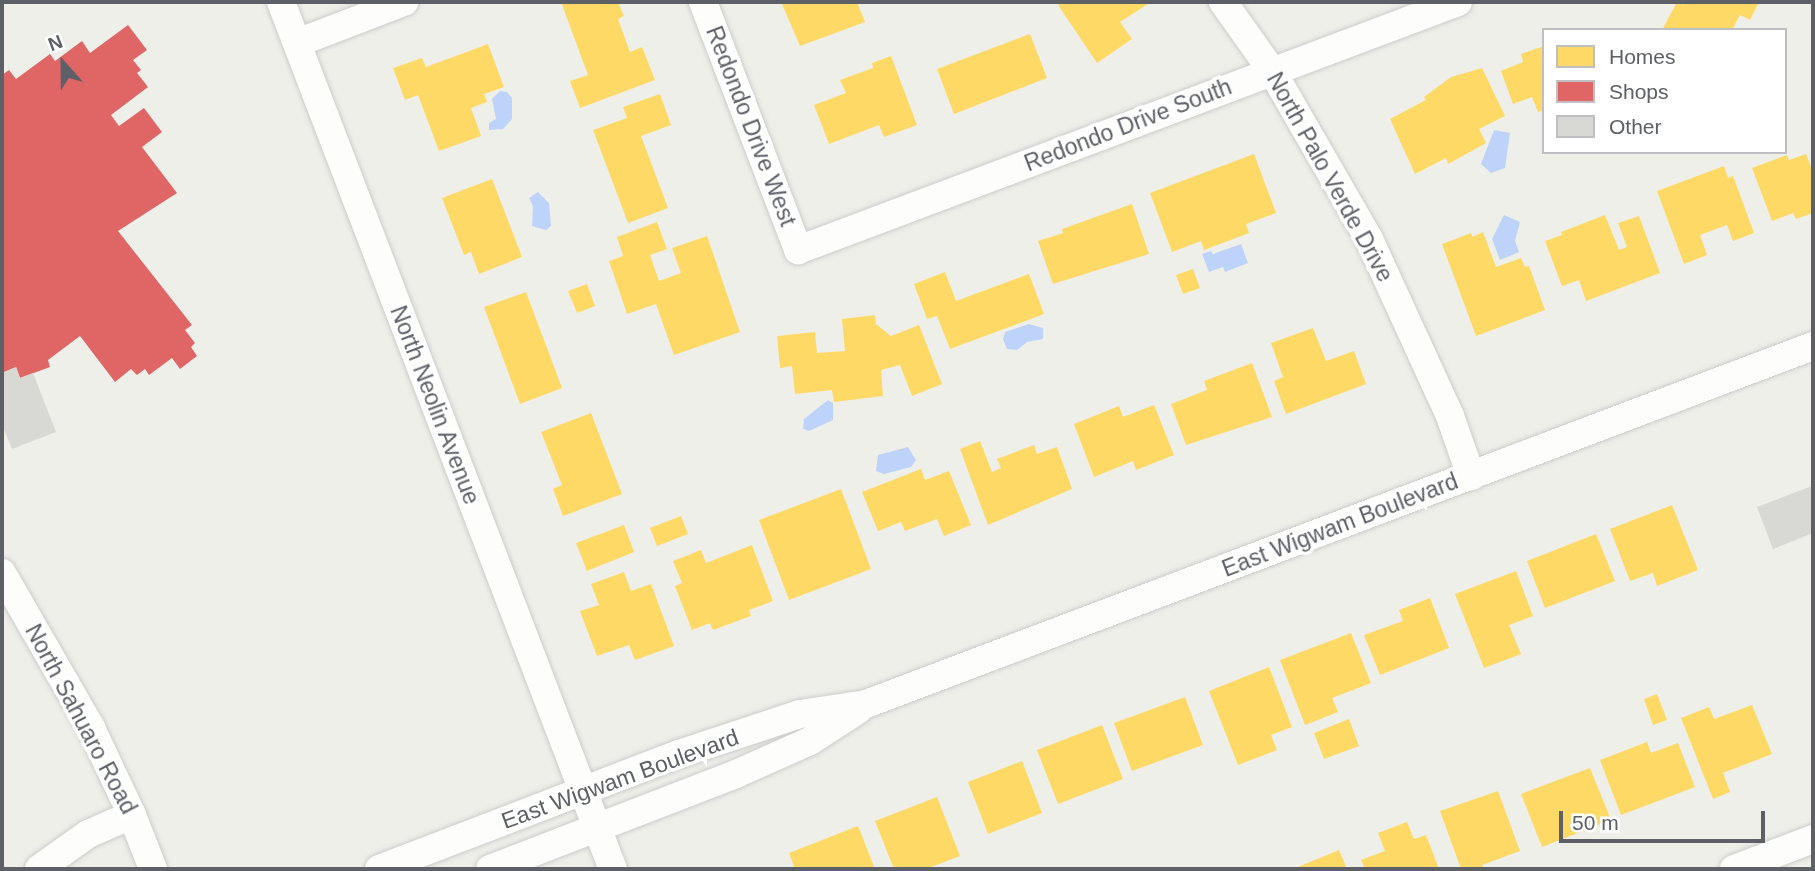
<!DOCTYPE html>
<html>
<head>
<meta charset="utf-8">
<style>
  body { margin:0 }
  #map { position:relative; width:1815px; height:871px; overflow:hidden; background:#efefea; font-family:Helvetica,sans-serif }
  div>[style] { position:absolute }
  .water>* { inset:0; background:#bed3f9 }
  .homes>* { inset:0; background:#ffd966 }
  .shops>* { inset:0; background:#e06666 }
  .building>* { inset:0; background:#d8d8d4 }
  .roads { filter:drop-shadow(0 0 2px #cccdcc) drop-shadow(0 0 2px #cccdcc) }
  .minor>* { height:28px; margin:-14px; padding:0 14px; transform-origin:14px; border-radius:14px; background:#fdfdfc }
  span { translate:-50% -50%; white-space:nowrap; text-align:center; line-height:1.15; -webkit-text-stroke:7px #fff; paint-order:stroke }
  .street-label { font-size:23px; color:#5e6068 }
  .frame { position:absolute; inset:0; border:4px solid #5e6068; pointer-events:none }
  .legend { position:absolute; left:1542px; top:28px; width:245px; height:126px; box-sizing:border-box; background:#fff; border:2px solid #bfbfc3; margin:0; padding:9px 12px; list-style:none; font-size:21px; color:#5e6068 }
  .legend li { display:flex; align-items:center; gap:14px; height:35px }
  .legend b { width:35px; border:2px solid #bfbfc3 }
  .north { position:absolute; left:28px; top:28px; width:70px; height:70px; -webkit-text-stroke:5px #fff; paint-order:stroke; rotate:339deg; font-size:19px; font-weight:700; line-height:28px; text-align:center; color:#5e6068 }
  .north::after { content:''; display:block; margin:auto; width:24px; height:32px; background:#5e6068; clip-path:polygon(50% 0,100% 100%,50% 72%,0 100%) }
  .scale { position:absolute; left:1559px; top:811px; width:206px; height:32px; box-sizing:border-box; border:4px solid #5e6068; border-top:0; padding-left:9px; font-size:21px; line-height:24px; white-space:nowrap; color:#5e6068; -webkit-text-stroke:5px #fff; paint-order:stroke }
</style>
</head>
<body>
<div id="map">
  <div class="water">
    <div style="clip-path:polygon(500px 91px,507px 92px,512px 98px,512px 119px,503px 129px,489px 130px,489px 123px,496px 119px,492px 99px)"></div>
    <div style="clip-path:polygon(1494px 130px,1510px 133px,1505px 168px,1491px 173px,1481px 164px)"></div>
    <div style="clip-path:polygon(538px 192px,549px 203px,551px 226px,546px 230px,532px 226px,533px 206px,529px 198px)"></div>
    <div style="clip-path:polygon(1504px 215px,1520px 222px,1515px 241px,1519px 252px,1500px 260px,1492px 239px)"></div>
    <div style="clip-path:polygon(1241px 244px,1248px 263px,1225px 272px,1223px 267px,1209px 272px,1202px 254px,1211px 251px,1213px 254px)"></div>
    <div style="clip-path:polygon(1029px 324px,1043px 328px,1043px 339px,1027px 342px,1017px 350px,1007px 349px,1003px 339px,1005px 332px)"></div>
    <div style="clip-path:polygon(828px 400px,833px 403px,833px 420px,809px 431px,803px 429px,804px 419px)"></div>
    <div style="clip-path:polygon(908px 447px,916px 460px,911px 467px,884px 474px,876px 471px,878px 455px)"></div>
  </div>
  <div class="homes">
    <div style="clip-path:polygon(561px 2px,618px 2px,624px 16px,618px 19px,630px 52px,642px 47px,655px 80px,580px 108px,570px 81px,588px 75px)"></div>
    <div style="clip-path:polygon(781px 2px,857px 2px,865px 22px,800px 46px)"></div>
    <div style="clip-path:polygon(1063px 2px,1151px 2px,1120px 22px,1132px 39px,1097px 63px,1058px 5px)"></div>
    <div style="clip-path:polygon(1677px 2px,1683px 5px,1685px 2px,1759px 2px,1750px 20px,1740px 15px,1732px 30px,1662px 30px)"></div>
    <div style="clip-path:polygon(1030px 34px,1047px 78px,954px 114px,937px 69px)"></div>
    <div style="clip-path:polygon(488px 44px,504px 87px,484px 94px,487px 102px,471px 108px,481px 136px,439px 151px,418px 95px,405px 100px,393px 68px,422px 58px,426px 67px)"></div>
    <div style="clip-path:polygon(1544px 46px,1544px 110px,1538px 112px,1532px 97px,1513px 104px,1501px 71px,1523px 62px,1521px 54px)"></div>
    <div style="clip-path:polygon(891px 56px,917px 125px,884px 137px,879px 125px,829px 144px,814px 105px,846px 93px,840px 80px,873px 68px,872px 63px)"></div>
    <div style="clip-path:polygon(1482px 68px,1505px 116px,1479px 129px,1486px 143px,1448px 164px,1446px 158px,1415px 174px,1390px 119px,1426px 100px,1424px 97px,1451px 77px)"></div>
    <div style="clip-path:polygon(660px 94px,671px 125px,641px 136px,668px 208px,628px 223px,593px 130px,627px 118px,623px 107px)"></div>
    <div style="clip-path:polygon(1254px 154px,1276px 213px,1246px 224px,1249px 233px,1204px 250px,1201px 241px,1172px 252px,1150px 193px)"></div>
    <div style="clip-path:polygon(1806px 154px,1811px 167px,1813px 166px,1813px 213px,1796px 219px,1793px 213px,1772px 221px,1752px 168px,1787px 155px,1789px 160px)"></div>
    <div style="clip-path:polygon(1724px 166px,1728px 178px,1733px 176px,1754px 233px,1733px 241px,1727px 225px,1700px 235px,1707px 255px,1684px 264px,1657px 191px)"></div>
    <div style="clip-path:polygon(492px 179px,522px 257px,479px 274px,471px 252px,464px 255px,442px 198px)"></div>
    <div style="clip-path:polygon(1132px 204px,1149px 254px,1053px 284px,1038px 241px,1063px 233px,1062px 229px)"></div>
    <div style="clip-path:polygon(1605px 215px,1619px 250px,1627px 247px,1618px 223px,1639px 216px,1660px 273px,1586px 301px,1579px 280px,1562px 286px,1545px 241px,1562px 235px,1561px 232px)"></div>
    <div style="clip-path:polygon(657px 222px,667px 249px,650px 255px,659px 281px,681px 273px,672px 248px,707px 236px,740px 332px,674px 355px,656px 304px,627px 314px,609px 261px,623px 256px,617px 237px)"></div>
    <div style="clip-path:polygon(1483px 232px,1496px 267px,1521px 258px,1525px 267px,1529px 266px,1545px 310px,1476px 336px,1442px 244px,1471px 233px,1472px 237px)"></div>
    <div style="clip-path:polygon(1193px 269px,1200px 288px,1183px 294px,1176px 275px)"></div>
    <div style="clip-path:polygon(945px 272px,956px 301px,1029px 274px,1044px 314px,950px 349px,937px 316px,927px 319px,914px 284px)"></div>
    <div style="clip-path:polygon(587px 284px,595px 306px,577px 313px,568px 291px)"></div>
    <div style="clip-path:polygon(526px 292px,562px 388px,520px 404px,484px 307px)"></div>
    <div style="clip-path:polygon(875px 315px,876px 324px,891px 336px,919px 325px,942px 384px,912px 396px,900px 365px,881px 370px,883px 396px,834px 402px,832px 390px,795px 394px,792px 366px,780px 368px,777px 336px,815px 332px,817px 353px,845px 351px,842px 319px)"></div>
    <div style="clip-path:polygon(1313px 328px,1326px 361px,1354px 351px,1366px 384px,1286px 414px,1274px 381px,1283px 377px,1271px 343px)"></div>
    <div style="clip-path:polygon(1252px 363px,1272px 417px,1186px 445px,1171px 404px,1207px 390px,1204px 381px)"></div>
    <div style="clip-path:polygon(1154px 405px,1174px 455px,1136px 470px,1133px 461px,1094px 477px,1074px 424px,1119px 406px,1123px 417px)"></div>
    <div style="clip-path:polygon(591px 413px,622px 494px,563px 516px,553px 489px,562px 485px,541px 432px)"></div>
    <div style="clip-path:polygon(980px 441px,992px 472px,1001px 468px,997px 459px,1034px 445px,1037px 454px,1057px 447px,1072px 489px,988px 525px,960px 449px)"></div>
    <div style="clip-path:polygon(921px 469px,925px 480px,949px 471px,971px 525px,944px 536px,937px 519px,905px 531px,901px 522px,878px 531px,862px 492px)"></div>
    <div style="clip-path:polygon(841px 489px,871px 569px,789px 600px,759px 520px)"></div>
    <div style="clip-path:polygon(1672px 505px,1698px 570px,1657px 586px,1653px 573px,1630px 581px,1610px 529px)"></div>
    <div style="clip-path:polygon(681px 516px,688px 534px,657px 546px,650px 528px)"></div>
    <div style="clip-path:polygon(624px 525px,634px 552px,587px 571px,576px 543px)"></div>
    <div style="clip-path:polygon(1596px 534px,1615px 581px,1545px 608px,1527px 561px)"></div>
    <div style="clip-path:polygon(752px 545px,773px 601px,749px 610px,751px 616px,713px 630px,710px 623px,692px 630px,675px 586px,682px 583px,673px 561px,701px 550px,706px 563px)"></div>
    <div style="clip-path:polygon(1516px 571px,1533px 616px,1509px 625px,1521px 654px,1484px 668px,1455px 594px)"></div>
    <div style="clip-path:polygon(624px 572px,631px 591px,651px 584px,674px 646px,635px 660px,629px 645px,597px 656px,580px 611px,599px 605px,591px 584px)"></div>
    <div style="clip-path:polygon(1430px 598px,1449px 648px,1380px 675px,1364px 635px,1403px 621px,1399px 610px)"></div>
    <div style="clip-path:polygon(1351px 633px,1371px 683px,1332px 698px,1338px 712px,1305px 725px,1280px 660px)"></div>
    <div style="clip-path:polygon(1269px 667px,1292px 727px,1271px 735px,1277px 750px,1238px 765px,1209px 691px)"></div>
    <div style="clip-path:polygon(1657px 694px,1667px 720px,1653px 725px,1644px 699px)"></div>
    <div style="clip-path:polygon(1185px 697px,1203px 745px,1132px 771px,1114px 723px)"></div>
    <div style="clip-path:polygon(1752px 705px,1772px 754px,1723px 773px,1730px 792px,1713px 799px,1681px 718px,1709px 707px,1714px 719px)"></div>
    <div style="clip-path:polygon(1349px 719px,1359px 746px,1324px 759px,1314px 733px)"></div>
    <div style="clip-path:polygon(1102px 725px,1123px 779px,1058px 804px,1037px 750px)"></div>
    <div style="clip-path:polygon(1647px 742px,1651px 753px,1678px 743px,1695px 787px,1621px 815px,1600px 760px)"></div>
    <div style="clip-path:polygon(1022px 761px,1042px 813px,988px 834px,968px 782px)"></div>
    <div style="clip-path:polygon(1590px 768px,1611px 820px,1542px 847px,1521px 794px)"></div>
    <div style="clip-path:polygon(1498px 791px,1520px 851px,1482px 865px,1484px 869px,1461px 869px,1440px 811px)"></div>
    <div style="clip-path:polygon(937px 797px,960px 856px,926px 869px,894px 869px,875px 821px)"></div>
    <div style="clip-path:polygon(1407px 822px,1414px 839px,1426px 835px,1439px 869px,1365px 869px,1361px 860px,1385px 851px,1378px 833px)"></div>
    <div style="clip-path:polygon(858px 826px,875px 869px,795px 869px,789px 853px)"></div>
    <div style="clip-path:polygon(1339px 850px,1347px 869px,1293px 869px)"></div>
  </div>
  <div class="shops">
    <div style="clip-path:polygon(128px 25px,147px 50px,133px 60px,141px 70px,137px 73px,148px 87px,111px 115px,119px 126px,144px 108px,162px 132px,142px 147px,177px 193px,118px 231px,192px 325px,185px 330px,195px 343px,191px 347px,197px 356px,180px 369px,172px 358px,149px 375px,145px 369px,137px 375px,131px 369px,115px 382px,80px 336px,48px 360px,50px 367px,20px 378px,16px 367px,2px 373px,2px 75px,9px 70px,16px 79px,50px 54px,55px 61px,82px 41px,90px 53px)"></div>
  </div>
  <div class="building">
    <div style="clip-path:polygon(16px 367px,20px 378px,33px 373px,56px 432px,12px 449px,2px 424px,2px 373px)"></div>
    <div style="clip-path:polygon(1812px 486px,1813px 533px,1773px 549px,1757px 507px)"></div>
  </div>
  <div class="roads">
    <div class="minor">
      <div style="left:281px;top:2px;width:928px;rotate:69.05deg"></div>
      <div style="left:703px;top:2px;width:266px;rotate:69deg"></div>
      <div style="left:798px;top:250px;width:705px;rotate:-20.59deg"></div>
      <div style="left:1223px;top:2px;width:85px;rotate:54.6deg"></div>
      <div style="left:1272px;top:71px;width:194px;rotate:60deg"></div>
      <div style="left:1369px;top:239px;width:195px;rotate:65.4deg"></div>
      <div style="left:1450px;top:416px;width:64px;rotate:70.7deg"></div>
      <div style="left:297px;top:43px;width:115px;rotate:-21deg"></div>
      <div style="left:2px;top:573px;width:179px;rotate:60.1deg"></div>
      <div style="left:91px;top:728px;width:96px;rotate:64.8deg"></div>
      <div style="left:132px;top:815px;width:58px;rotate:68.7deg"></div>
      <div style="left:39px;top:869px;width:60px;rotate:-35.5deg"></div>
      <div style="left:88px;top:834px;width:48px;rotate:-23.4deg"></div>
      <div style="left:379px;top:869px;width:321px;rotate:-21deg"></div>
      <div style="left:679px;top:754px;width:127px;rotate:-18.3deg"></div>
      <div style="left:800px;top:714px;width:67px;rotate:-8.6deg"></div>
      <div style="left:866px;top:704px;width:1012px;rotate:-20.71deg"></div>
      <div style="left:490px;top:869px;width:264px;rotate:-21.1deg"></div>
      <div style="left:736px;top:774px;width:81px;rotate:-24deg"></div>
      <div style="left:810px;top:741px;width:57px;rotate:-32.9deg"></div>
      <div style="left:1734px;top:869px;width:85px;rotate:-20.8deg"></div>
    </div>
  </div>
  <div class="street-label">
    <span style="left:1128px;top:125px;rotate:-21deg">Redondo Drive South</span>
    <span style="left:751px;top:126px;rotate:69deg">Redondo Drive West</span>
    <span style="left:1330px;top:177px;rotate:61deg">North Palo Verde Drive</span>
    <span style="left:435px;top:405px;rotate:69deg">North Neolin Avenue</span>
    <span style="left:1340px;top:525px;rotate:-21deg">East Wigwam Boulevard</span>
    <span style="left:81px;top:719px;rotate:62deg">North Sahuaro Road</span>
    <span style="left:620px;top:779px;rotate:-20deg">East Wigwam Boulevard</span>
  </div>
  <div class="frame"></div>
  <ul class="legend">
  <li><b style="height:19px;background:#ffd966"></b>Homes</li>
  <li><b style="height:19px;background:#e06666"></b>Shops</li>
  <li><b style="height:19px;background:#d8d8d4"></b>Other</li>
  </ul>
  <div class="north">N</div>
  <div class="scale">50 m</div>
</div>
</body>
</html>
